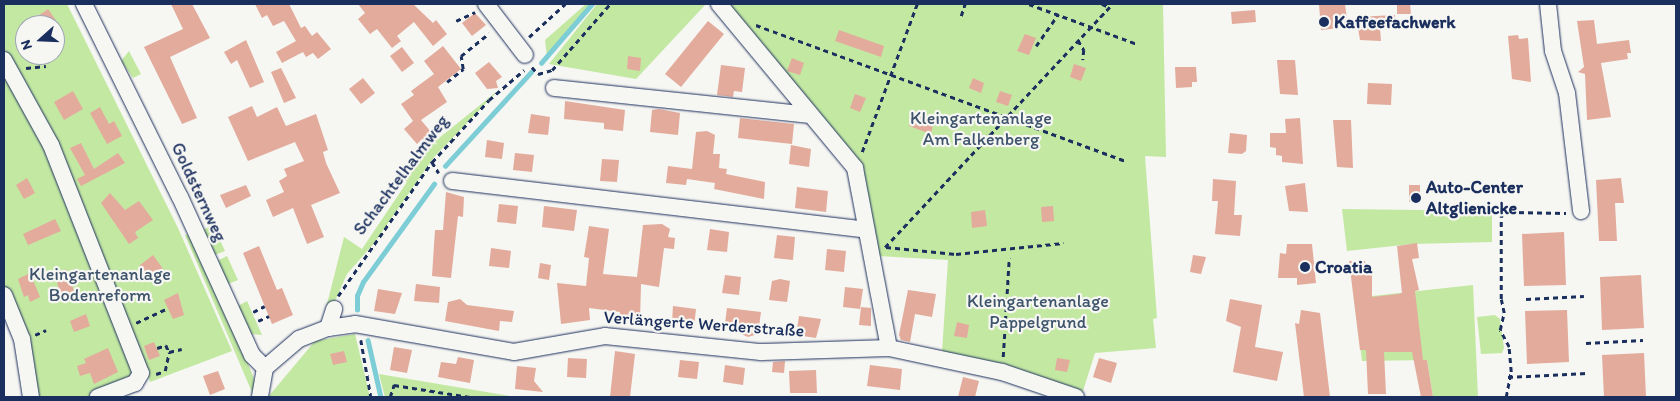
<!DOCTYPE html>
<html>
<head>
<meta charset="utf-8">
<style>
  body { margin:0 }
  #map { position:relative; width:1680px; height:401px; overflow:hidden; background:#f6f6f2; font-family:Itim,sans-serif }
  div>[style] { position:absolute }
  .green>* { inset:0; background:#c3e8a2 }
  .stream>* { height:4.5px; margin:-2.25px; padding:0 2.25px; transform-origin:2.25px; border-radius:2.25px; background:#7ccdd5 }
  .building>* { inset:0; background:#e3ab9c }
  .path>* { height:2.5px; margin-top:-1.25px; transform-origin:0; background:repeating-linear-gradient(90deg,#1b2f5e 0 5px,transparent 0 9px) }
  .roads { filter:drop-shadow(0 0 1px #1b2f5e) drop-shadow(0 0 1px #1b2f5e) }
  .minor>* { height:16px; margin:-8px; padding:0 8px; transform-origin:8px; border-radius:8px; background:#f6f6f2 }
  .dots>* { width:14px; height:14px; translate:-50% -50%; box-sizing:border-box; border:2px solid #f6f6f2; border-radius:50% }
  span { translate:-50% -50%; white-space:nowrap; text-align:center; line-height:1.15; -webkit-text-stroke:4.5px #f6f6f2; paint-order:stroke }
  .poi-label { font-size:18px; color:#1b2f5e; font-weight:700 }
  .left { translate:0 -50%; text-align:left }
  .park-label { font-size:18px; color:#3d546c }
  .street-label { font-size:18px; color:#1b2f5e }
  .frame { position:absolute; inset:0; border:5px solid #1b2f5e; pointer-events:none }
  .north { position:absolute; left:15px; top:15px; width:50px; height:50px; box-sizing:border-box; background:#f6f6f2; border:1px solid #9ea6b7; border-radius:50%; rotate:250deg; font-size:14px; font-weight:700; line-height:20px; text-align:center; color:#1b2f5e }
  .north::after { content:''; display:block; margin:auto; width:18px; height:22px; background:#1b2f5e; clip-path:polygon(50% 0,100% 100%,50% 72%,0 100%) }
</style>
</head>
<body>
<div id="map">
  <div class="green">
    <div style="clip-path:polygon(evenodd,4px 4px,67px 4px,178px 228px,232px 351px,150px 382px,147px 373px,87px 397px,35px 397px,4px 308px,4px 4px,25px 25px,55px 25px,55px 55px,25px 55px,25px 25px)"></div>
    <div style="clip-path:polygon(586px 4px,592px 4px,547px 57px,545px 40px)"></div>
    <div style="clip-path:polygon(597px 4px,706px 4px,636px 79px,549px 64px)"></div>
    <div style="clip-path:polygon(726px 4px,1163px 4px,1166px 157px,1145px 156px,1157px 318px,1153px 319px,1156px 348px,1095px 353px,1082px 394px,942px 352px,948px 260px,878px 256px,863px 175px)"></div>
    <div style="clip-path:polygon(129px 51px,141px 74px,133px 78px,121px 61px)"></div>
    <div style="clip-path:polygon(500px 89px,434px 157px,375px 242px,347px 274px,331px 310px,326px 308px,344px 237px,362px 249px,407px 182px,399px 170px)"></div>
    <div style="clip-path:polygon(1342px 209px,1492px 211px,1492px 242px,1412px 244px,1347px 251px)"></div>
    <div style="clip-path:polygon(213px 225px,225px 251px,215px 255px,203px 230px)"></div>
    <div style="clip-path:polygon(189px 234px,242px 349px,257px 386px,254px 397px,185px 235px)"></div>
    <div style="clip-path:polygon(227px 256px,238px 280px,228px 284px,217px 261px)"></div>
    <div style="clip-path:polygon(1473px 285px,1478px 397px,1433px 397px,1427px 360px,1362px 361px,1354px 298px)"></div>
    <div style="clip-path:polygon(247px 301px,262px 335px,250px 334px,238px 306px)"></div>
    <div style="clip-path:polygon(1495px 315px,1500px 319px,1504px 348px,1502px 353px,1481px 354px,1477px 317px)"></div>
    <div style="clip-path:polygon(355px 334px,370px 397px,268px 397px,315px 341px)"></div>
    <div style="clip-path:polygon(379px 374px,516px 397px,385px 397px)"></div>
  </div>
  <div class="stream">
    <div style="left:541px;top:63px;width:78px;rotate:-49.2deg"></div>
    <div style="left:445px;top:166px;width:127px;rotate:-47.5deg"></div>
    <div style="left:357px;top:310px;width:14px;rotate:-90deg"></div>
    <div style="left:357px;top:296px;width:15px;rotate:-67deg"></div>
    <div style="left:363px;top:282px;width:121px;rotate:-54.1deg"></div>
    <div style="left:368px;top:340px;width:58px;rotate:77.2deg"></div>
  </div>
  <div class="building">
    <div style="clip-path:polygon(171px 4px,192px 4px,210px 38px,170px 57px,197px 118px,182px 124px,144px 47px,183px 29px)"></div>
    <div style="clip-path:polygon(255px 4px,289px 4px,301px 28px,305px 26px,312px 36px,317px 32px,331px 49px,318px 59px,313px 53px,306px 57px,303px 52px,282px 63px,276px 52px,296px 41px,284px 21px,273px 26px,267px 15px,262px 18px)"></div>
    <div style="clip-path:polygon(358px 4px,413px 4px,433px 23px,436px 20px,447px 34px,433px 46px,414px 22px,397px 36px,401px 41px,392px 48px,377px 29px,370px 34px,358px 19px,365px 13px)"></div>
    <div style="clip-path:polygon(1319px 4px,1345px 4px,1348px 27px,1321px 30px)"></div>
    <div style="clip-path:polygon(1397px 4px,1410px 4px,1411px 14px,1397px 14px)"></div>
    <div style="clip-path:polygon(48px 9px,59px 25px,25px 25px)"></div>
    <div style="clip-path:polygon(1255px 10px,1256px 22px,1232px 24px,1231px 12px)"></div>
    <div style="clip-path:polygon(475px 13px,486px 25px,472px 36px,462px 23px)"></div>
    <div style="clip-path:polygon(1395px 15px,1396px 27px,1380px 28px,1381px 41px,1360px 40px,1356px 17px)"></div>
    <div style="clip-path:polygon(1594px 20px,1597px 44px,1629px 40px,1631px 53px,1627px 53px,1628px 59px,1601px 63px,1611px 117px,1587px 120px,1585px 74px,1578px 72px,1584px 67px,1577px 21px)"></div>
    <div style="clip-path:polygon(708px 21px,724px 34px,681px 87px,665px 74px)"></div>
    <div style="clip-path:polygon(839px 30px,884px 46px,881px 57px,835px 41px)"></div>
    <div style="clip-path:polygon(1025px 34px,1036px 38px,1029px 55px,1017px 51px)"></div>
    <div style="clip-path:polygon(1518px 35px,1519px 39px,1528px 38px,1531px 82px,1512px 79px,1508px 36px)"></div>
    <div style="clip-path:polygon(246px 40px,264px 82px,250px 88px,237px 60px,231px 64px,224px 52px)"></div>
    <div style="clip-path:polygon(443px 46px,461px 69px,438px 87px,447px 102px,421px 120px,431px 132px,428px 134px,430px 142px,422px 139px,417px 144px,404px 129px,413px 121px,401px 104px,414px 95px,411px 91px,434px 74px,424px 61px)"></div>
    <div style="clip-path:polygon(402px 47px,414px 63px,402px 72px,390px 56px)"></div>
    <div style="clip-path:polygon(628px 56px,641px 58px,640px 71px,627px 69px)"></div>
    <div style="clip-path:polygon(792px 58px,804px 63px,800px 75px,787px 71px)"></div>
    <div style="clip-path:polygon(1277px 60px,1295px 60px,1298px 95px,1280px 94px)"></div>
    <div style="clip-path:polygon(489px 62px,502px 77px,496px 81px,498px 88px,487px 89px,475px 73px)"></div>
    <div style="clip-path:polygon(1074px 64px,1086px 68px,1081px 81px,1070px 77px)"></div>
    <div style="clip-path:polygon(721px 65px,745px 68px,742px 92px,734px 91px,733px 97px,717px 95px)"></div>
    <div style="clip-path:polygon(1175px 67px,1196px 67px,1197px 82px,1192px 82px,1192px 87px,1176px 88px)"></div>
    <div style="clip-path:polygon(281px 68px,296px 98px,284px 103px,271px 72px)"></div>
    <div style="clip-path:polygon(363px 78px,375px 93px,361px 104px,349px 89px)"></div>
    <div style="clip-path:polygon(973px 78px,984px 83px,981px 93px,969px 88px)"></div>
    <div style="clip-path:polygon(1368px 83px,1392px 84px,1391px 105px,1367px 104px)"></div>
    <div style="clip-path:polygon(73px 91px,83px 109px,64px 120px,54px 102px)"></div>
    <div style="clip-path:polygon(1000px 91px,1012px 95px,1008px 106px,996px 102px)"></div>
    <div style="clip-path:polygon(855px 94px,866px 98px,860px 112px,850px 108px)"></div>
    <div style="clip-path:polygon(565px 101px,625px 110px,623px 131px,604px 129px,604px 123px,564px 119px)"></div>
    <div style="clip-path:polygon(252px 106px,257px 117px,277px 107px,286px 126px,316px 114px,328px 150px,323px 152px,326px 163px,340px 193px,311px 205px,324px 237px,307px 244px,293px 208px,273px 217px,266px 200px,284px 192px,279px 181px,287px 176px,284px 169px,304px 161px,295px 142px,248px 161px,228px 117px)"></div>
    <div style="clip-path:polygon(100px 107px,109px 124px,114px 121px,122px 136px,107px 144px,90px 113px)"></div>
    <div style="clip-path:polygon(659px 109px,680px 113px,678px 135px,650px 132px,652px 110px)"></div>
    <div style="clip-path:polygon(914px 113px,934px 120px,931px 134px,909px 126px)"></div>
    <div style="clip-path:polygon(531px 114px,550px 117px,548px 135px,528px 133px)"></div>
    <div style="clip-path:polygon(740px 118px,794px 124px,792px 144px,738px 138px)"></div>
    <div style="clip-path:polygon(1300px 118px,1303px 164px,1282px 162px,1282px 156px,1276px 155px,1276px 148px,1270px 147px,1270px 133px,1286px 133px,1285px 119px)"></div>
    <div style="clip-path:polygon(1333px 120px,1351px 120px,1353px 168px,1337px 167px)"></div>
    <div style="clip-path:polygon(707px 131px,715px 135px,713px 154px,720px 154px,719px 168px,727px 169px,726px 174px,765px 182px,764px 199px,714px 189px,715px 183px,687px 179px,686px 185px,666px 183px,668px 166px,692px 169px,696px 132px)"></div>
    <div style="clip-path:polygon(1230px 133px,1247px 135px,1246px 151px,1242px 154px,1228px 153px)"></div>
    <div style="clip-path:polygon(487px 140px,504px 143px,502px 159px,485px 157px)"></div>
    <div style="clip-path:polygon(81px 143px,94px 169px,118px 153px,125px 163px,81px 186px,77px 179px,85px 175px,70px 148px)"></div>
    <div style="clip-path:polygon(791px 145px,811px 149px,809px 167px,789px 164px)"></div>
    <div style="clip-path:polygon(515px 153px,534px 155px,532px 172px,513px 170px)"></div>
    <div style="clip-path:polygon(602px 159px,619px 160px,617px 182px,600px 181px)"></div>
    <div style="clip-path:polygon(27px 178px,35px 193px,24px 199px,16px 185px)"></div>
    <div style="clip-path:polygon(1621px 178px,1624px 203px,1615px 203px,1617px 241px,1599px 241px,1596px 180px)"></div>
    <div style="clip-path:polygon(1213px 179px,1236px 181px,1234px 215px,1242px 215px,1240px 236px,1215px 234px,1218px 201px,1212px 201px)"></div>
    <div style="clip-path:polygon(1305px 183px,1308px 212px,1289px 211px,1285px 186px)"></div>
    <div style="clip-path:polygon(246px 185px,251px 196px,226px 208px,220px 195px)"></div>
    <div style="clip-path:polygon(1409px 185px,1420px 185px,1420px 202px,1409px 202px)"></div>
    <div style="clip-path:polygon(797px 187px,828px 191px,826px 212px,795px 208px)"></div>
    <div style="clip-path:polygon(446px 192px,464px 197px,463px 217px,458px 216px,451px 278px,432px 276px,435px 230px,443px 230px)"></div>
    <div style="clip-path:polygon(110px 193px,125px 210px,139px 201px,153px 220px,135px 232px,138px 238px,129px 244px,101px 203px)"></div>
    <div style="clip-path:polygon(499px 204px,518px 206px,516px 224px,497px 222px)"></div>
    <div style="clip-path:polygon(544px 206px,577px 210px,574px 231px,542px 227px)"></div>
    <div style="clip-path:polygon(1053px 206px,1054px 221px,1042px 222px,1041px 207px)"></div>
    <div style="clip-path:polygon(985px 210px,987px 226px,972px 228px,971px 212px)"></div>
    <div style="clip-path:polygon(55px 219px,61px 231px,28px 245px,23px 234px)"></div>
    <div style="clip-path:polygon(662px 224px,670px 229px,668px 237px,675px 238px,674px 249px,664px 248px,659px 287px,641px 284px,640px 322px,619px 320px,620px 312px,589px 308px,590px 320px,561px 324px,557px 283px,586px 286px,589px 258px,584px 257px,589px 226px,609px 229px,603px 274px,637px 277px,643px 225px)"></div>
    <div style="clip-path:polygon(710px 229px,729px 232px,727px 252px,707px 250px)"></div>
    <div style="clip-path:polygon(1564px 232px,1566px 285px,1524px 286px,1522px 234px)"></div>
    <div style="clip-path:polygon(777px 235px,795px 237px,793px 260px,774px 258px)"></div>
    <div style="clip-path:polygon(1417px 243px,1419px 258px,1412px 259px,1419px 290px,1415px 291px,1423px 360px,1427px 360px,1433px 397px,1421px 397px,1412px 352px,1384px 352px,1386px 394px,1368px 394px,1366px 350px,1360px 350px,1349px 261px,1365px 261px,1366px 272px,1372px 272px,1372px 297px,1398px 294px,1402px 293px,1397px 246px)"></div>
    <div style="clip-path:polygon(1287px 244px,1312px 244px,1316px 283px,1297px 285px,1297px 278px,1278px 278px,1280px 253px,1286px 254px)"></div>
    <div style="clip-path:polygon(259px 246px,277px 290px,282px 288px,293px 315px,272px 324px,243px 253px)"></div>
    <div style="clip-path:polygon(491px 248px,511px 251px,509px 268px,489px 266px)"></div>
    <div style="clip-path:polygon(827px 249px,846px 251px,844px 272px,825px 270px)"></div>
    <div style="clip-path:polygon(153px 255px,166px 273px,152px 283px,139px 266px)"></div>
    <div style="clip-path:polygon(1193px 255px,1206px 257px,1201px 274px,1190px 272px)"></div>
    <div style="clip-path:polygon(540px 263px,551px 265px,549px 280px,538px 278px)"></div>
    <div style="clip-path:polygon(66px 269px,74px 291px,61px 295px,54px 274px)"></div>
    <div style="clip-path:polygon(30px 273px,40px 297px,30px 302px,28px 295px,24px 297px,18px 279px)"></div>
    <div style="clip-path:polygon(725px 275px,741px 277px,739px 295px,722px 293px)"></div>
    <div style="clip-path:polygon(1641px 275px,1644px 328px,1602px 330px,1600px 277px)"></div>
    <div style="clip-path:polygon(780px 279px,790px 281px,787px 302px,769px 300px,772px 281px)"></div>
    <div style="clip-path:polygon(416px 284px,440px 287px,439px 303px,414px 301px)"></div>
    <div style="clip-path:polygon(845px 287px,863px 289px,860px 309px,843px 307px)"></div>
    <div style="clip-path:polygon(378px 289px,402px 293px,395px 314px,374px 311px)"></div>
    <div style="clip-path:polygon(908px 290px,936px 294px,932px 317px,915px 314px,910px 342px,901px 340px,899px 335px)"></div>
    <div style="clip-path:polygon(178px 293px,184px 315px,173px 319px,164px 300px)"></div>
    <div style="clip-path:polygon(460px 299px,467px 305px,514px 311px,512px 322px,500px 321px,499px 331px,445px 321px,448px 302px)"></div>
    <div style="clip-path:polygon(1230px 299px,1262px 305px,1255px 347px,1283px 352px,1277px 381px,1233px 372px,1241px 327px,1226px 321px)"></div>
    <div style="clip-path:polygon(673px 306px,696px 309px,694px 327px,672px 322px)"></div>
    <div style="clip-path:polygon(861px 307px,871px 308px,871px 326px,859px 325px)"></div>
    <div style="clip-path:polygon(727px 308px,761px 312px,758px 334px,748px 337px,739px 333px,740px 324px,725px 323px)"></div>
    <div style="clip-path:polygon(1301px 310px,1320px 313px,1330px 397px,1304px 397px,1295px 323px,1299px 324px)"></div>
    <div style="clip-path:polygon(1567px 310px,1569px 362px,1527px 364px,1525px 311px)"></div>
    <div style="clip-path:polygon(86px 314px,90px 326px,74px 332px,70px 321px)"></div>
    <div style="clip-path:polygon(799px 316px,821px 319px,816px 338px,796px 335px)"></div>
    <div style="clip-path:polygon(957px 322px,969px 325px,967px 338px,954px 336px)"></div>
    <div style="clip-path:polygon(154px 342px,160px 356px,149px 360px,144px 346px)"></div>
    <div style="clip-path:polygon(394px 347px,412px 350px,407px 373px,390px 370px)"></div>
    <div style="clip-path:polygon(108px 348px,118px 372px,94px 384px,90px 373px,80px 376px,77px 366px,86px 363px,84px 359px)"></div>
    <div style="clip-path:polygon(344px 351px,347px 362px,333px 365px,330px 354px)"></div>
    <div style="clip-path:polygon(615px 351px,635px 354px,630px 397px,610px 397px)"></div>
    <div style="clip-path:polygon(1644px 353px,1646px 397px,1604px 397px,1602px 355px)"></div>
    <div style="clip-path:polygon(458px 357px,474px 360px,470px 383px,438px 377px,441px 362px,456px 364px)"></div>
    <div style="clip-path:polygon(568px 358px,587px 359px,586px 378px,567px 377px)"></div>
    <div style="clip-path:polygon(1057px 358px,1070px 360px,1067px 372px,1055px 370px)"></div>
    <div style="clip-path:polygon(1099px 358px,1117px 363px,1111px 383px,1093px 377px)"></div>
    <div style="clip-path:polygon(680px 360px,699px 362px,697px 379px,678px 377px)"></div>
    <div style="clip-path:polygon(785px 361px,784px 373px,772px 372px,773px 362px)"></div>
    <div style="clip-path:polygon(725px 365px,745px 368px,743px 385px,723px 382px)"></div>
    <div style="clip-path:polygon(870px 365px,902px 369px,900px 390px,867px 386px)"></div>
    <div style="clip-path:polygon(517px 366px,536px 368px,534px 381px,543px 392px,515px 389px)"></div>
    <div style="clip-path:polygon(816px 370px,817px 393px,790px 393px,789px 371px)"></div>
    <div style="clip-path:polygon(218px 371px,225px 389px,210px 395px,203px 376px)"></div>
    <div style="clip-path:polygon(963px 377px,979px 381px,975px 397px,958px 397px)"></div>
  </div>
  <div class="path">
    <div style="left:1029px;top:4px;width:115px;rotate:20.3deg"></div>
    <div style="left:1102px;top:4px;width:8px;rotate:23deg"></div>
    <div style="left:961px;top:16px;width:13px;rotate:-72deg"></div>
    <div style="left:456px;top:21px;width:21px;rotate:-25deg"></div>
    <div style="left:756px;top:25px;width:394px;rotate:20.2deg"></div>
    <div style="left:529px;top:37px;width:49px;rotate:-42.5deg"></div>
    <div style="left:1078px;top:40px;width:12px;rotate:59deg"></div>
    <div style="left:1084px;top:50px;width:10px;rotate:96deg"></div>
    <div style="left:1036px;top:46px;width:39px;rotate:-55deg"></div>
    <div style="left:532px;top:67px;width:9px;rotate:49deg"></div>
    <div style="left:538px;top:74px;width:15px;rotate:-16deg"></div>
    <div style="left:552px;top:70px;width:88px;rotate:-48.7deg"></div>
    <div style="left:26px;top:68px;width:20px;rotate:-6deg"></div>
    <div style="left:447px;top:82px;width:21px;rotate:-39deg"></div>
    <div style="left:463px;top:69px;width:13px;rotate:-99deg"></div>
    <div style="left:461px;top:56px;width:36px;rotate:-39deg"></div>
    <div style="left:862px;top:152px;width:158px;rotate:-69.6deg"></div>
    <div style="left:432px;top:162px;width:13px;rotate:58deg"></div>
    <div style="left:885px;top:247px;width:333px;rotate:-46.9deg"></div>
    <div style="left:886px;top:247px;width:70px;rotate:5.7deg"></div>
    <div style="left:956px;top:254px;width:108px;rotate:-5.9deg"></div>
    <div style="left:71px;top:282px;width:17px;rotate:-24deg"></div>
    <div style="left:338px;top:296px;width:164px;rotate:-55deg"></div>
    <div style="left:432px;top:162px;width:84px;rotate:-47.4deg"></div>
    <div style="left:489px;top:100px;width:46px;rotate:-40.6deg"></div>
    <div style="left:1526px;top:299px;width:58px;rotate:-3deg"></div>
    <div style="left:253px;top:312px;width:13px;rotate:-27deg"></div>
    <div style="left:258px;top:321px;width:12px;rotate:-24deg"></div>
    <div style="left:136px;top:323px;width:35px;rotate:-25deg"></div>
    <div style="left:35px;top:335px;width:12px;rotate:-24deg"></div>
    <div style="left:361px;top:340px;width:58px;rotate:80deg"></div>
    <div style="left:1586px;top:343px;width:57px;rotate:-3deg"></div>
    <div style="left:157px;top:348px;width:9px;rotate:-18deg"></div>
    <div style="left:166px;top:345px;width:8px;rotate:67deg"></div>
    <div style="left:1003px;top:357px;width:99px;rotate:-86.5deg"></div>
    <div style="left:156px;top:374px;width:9px;rotate:-18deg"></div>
    <div style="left:165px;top:371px;width:19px;rotate:-78deg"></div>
    <div style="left:169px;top:352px;width:13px;rotate:-13deg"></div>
    <div style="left:1508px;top:377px;width:79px;rotate:-2.9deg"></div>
    <div style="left:390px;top:397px;width:13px;rotate:-72deg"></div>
    <div style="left:394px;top:385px;width:77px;rotate:9deg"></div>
    <div style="left:1506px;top:397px;width:25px;rotate:-79deg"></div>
    <div style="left:1511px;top:372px;width:25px;rotate:-95deg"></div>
    <div style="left:1509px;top:347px;width:19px;rotate:-118deg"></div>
    <div style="left:1500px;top:330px;width:17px;rotate:-77deg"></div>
    <div style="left:1504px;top:313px;width:14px;rotate:-102deg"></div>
    <div style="left:1501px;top:299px;width:82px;rotate:-90deg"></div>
    <div style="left:1501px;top:217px;width:5px;rotate:-68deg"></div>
    <div style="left:1503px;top:212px;width:7px"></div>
    <div style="left:1510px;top:212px;width:56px;rotate:1deg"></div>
  </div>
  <div class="roads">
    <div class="minor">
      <div style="left:84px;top:4px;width:216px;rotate:63.6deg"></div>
      <div style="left:180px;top:197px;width:174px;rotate:65.5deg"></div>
      <div style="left:252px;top:355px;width:18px;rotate:45deg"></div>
      <div style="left:265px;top:368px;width:29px;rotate:100deg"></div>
      <div style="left:486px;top:4px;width:64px;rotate:52.6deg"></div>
      <div style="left:719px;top:4px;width:213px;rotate:50.3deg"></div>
      <div style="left:855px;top:168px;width:183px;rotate:79.3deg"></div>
      <div style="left:1548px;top:4px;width:47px;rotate:83.9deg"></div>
      <div style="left:1553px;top:51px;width:44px;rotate:71.6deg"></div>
      <div style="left:1567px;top:93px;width:119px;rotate:83.2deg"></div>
      <div style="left:4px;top:60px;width:97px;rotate:61.1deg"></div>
      <div style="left:51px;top:145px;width:245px;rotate:68.5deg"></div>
      <div style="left:141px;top:373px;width:12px;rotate:121deg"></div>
      <div style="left:135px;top:383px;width:40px;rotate:159deg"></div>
      <div style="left:554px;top:88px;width:257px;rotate:6deg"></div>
      <div style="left:452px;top:181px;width:417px;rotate:6.7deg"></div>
      <div style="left:4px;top:295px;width:48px;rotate:67.8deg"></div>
      <div style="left:22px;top:339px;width:59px;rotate:81.2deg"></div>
      <div style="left:328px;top:328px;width:20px;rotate:-72deg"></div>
      <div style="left:265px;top:368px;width:45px;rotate:-40.5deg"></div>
      <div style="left:299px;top:339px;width:31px;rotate:-21deg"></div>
      <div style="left:328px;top:328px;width:27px;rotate:-8deg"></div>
      <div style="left:355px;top:324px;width:161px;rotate:10deg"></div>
      <div style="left:514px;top:352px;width:92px;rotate:-10deg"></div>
      <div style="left:605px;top:336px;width:157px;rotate:5.9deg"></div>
      <div style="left:761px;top:352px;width:128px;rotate:-1.8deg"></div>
      <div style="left:889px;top:348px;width:116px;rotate:12deg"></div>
      <div style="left:1002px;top:372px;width:78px;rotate:18.7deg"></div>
    </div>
  </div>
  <div class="dots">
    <div style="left:1324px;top:22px;background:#1b2f5e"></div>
    <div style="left:1416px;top:198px;background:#1b2f5e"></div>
    <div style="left:1305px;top:267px;background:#1b2f5e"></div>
  </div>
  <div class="poi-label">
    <span class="left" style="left:1334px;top:22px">Kaffeefachwerk</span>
    <span class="left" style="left:1426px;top:198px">Auto-Center<br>Altglienicke</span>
    <span class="left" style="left:1315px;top:267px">Croatia</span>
  </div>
  <div class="park-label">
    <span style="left:981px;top:129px">Kleingartenanlage<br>Am Falkenberg</span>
    <span style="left:100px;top:285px">Kleingartenanlage<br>Bodenreform</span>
    <span style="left:1038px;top:312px">Kleingartenanlage<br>Pappelgrund</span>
  </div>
  <div class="street-label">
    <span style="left:401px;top:175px;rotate:-53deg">Schachtelhalmweg</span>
    <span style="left:199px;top:192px;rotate:65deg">Goldsternweg</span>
    <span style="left:704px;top:324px;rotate:4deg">Verlängerte Werderstraße</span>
  </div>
  <div class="frame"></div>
  <div class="north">N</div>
</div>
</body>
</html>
